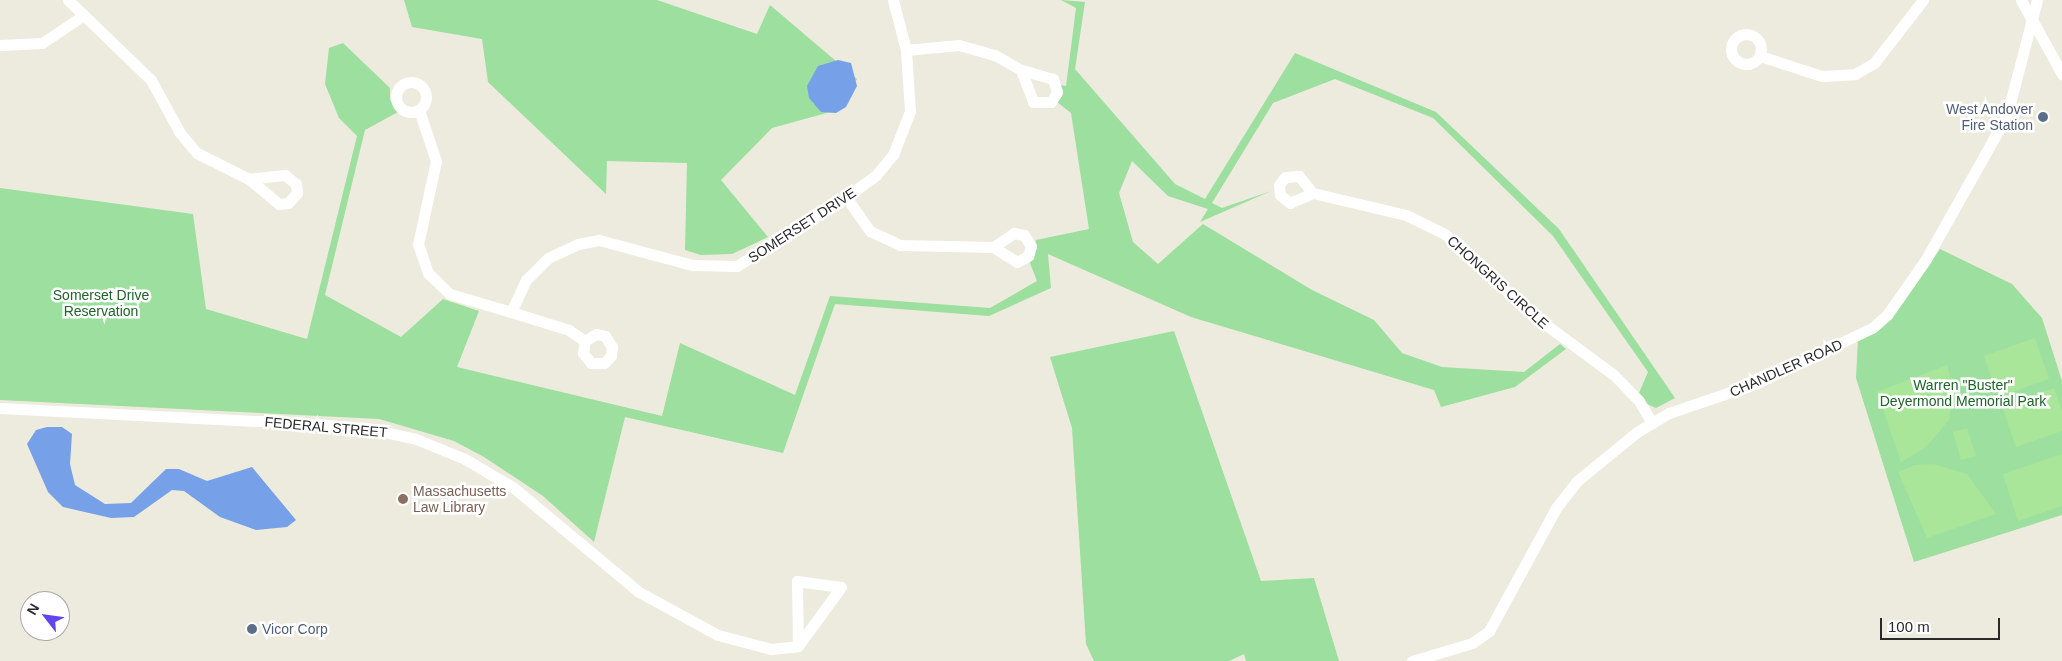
<!DOCTYPE html>
<html>
<head>
<meta charset="utf-8">
<style>
  body { margin:0 }
  #map { position:relative; width:2062px; height:661px; overflow:hidden; background:#ecebdd; font-family:Helvetica,sans-serif }
  div>[style] { position:absolute }
  .green>* { inset:0; background:#9cdf9e }
  .pitch>* { inset:0; background:#aae699 }
  .water>* { inset:0; background:#76a1e8 }
  .minor>* { height:11px; margin:-5.5px; padding:0 5.5px; transform-origin:5.5px; border-radius:5.5px; background:#fff }
  .minor>.ring { margin:-5.5px; padding:0; box-sizing:content-box; background:none; border:11px solid #fff; border-radius:50% }
  .dots>* { width:14px; height:14px; translate:-50% -50%; box-sizing:border-box; border:2px solid #fff; border-radius:50% }
  span { translate:-50% -50%; white-space:nowrap; text-align:center; line-height:1.15; -webkit-text-stroke:5px #fff; paint-order:stroke }
  .service-label { font-size:14px; color:#4e5e75 }
  .right { translate:-100% -50%; text-align:right }
  .left { translate:0 -50%; text-align:left }
  .street-label { font-size:14px; color:#2a2a2a }
  .park-label { font-size:14px; color:#1e6428 }
  .education-label { font-size:14px; color:#785e54 }
  .north { position:absolute; left:20px; top:591px; width:50px; height:50px; box-sizing:border-box; background:#fff; border:1px solid #aaa; border-radius:50%; rotate:300deg; font-size:14px; font-weight:700; line-height:20px; text-align:center; color:#2a2a2a }
  .north::after { content:''; display:block; margin:auto; width:18px; height:22px; background:#6345f0; clip-path:polygon(50% 0,100% 100%,50% 72%,0 100%) }
  .scale { position:absolute; left:1880px; top:618px; width:120px; height:22px; box-sizing:border-box; border:2px solid #2a2a2a; border-top:0; padding-left:6px; font-size:15px; line-height:18px; white-space:nowrap; color:#2a2a2a; -webkit-text-stroke:4px #fff; paint-order:stroke }
</style>
</head>
<body>
<div id="map">
  <div class="green">
    <div style="clip-path:polygon(404px 0,657px 0,757px 34px,770px 5px,857px 79px,841px 109px,772px 128px,721px 180px,768px 237px,732px 254px,701px 255px,685px 250px,687px 163px,607px 161px,606px 194px,488px 82px,482px 39px,412px 27px)"></div>
    <div style="clip-path:polygon(1061px 0,1085px 2px,1075px 69px,1175px 184px,1205px 199px,1295px 53px,1436px 112px,1559px 229px,1675px 398px,1656px 408px,1647px 404px,1639px 393px,1648px 372px,1553px 236px,1433px 118px,1335px 79px,1273px 103px,1212px 203px,1222px 208px,1271px 191px,1200px 222px,1208px 209px,1168px 196px,1132px 161px,1119px 193px,1133px 242px,1158px 264px,1203px 224px,1312px 290px,1374px 320px,1402px 353px,1442px 367px,1524px 372px,1560px 344px,1566px 349px,1515px 387px,1441px 407px,1434px 390px,1191px 317px,1048px 254px,1051px 288px,989px 316px,835px 304px,783px 453px,625px 417px,594px 542px,543px 496px,484px 457px,454px 441px,379px 419px,0 400px,0 188px,193px 214px,206px 309px,307px 339px,357px 136px,339px 118px,325px 84px,329px 48px,343px 43px,390px 88px,390px 100px,398px 112px,365px 130px,325px 295px,401px 337px,443px 299px,479px 311px,457px 367px,662px 416px,680px 343px,795px 395px,830px 296px,990px 308px,1037px 281px,1030px 263px,1036px 240px,1089px 229px,1071px 113px,1057px 102px,1060px 85px,1066px 86px,1076px 8px)"></div>
    <div style="clip-path:polygon(1940px 249px,2012px 284px,2042px 318px,2062px 381px,2062px 515px,1914px 562px,1856px 378px,1858px 339px,1903px 303px)"></div>
    <div style="clip-path:polygon(1174px 331px,1261px 581px,1314px 578px,1339px 661px,1246px 661px,1244px 654px,1229px 661px,1094px 661px,1086px 644px,1072px 428px,1050px 357px)"></div>
  </div>
  <div class="pitch">
    <div style="clip-path:polygon(2035px 338px,2049px 379px,1998px 397px,1984px 356px)"></div>
    <div style="clip-path:polygon(1947px 365px,1953px 388px,1949px 420px,1926px 447px,1901px 462px,1877px 392px)"></div>
    <div style="clip-path:polygon(2054px 388px,2062px 411px,2062px 431px,2016px 447px,2002px 406px)"></div>
    <div style="clip-path:polygon(1967px 428px,1976px 456px,1961px 460px,1953px 432px)"></div>
    <div style="clip-path:polygon(2062px 454px,2062px 506px,2018px 521px,2003px 474px)"></div>
    <div style="clip-path:polygon(1933px 464px,1967px 474px,1996px 514px,1927px 538px,1898px 472px,1915px 465px)"></div>
  </div>
  <div class="water">
    <div style="clip-path:polygon(838px 60px,851px 63px,857px 86px,846px 107px,836px 113px,821px 112px,809px 98px,807px 86px,818px 66px)"></div>
    <div style="clip-path:polygon(47px 427px,62px 427px,72px 434px,70px 464px,75px 485px,105px 504px,131px 503px,166px 469px,179px 469px,207px 481px,252px 467px,296px 520px,287px 527px,256px 530px,220px 517px,184px 491px,172px 490px,134px 517px,111px 518px,63px 507px,48px 492px,27px 444px,36px 430px)"></div>
  </div>
  <div class="minor">
    <div style="left:68px;top:0;width:115px;rotate:43.9deg"></div>
    <div style="left:151px;top:80px;width:60px;rotate:61.3deg"></div>
    <div style="left:180px;top:133px;width:26px;rotate:50deg"></div>
    <div style="left:197px;top:153px;width:58px;rotate:26.6deg"></div>
    <div style="left:249px;top:179px;width:39px;rotate:40deg"></div>
    <div style="left:279px;top:204px;width:9px;rotate:-6deg"></div>
    <div style="left:288px;top:203px;width:13px;rotate:-48deg"></div>
    <div style="left:297px;top:193px;width:9px;rotate:-96deg"></div>
    <div style="left:296px;top:184px;width:14px;rotate:-141deg"></div>
    <div style="left:285px;top:175px;width:36px;rotate:174deg"></div>
    <div style="left:2021px;top:0;width:85px;rotate:61deg"></div>
    <div class="ring" style="left:1731px;top:34px;width:19px;height:19px"></div>
    <div style="left:0;top:45px;width:42px;rotate:-2.7deg"></div>
    <div style="left:42px;top:43px;width:50px;rotate:-33.7deg"></div>
    <div style="left:906px;top:50px;width:53px;rotate:-5.4deg"></div>
    <div style="left:959px;top:45px;width:37px;rotate:16deg"></div>
    <div style="left:995px;top:55px;width:30px;rotate:30deg"></div>
    <div style="left:1021px;top:70px;width:34px;rotate:69deg"></div>
    <div style="left:1033px;top:102px;width:18px"></div>
    <div style="left:1051px;top:102px;width:12px;rotate:-59deg"></div>
    <div style="left:1057px;top:92px;width:14px;rotate:-107deg"></div>
    <div style="left:1053px;top:79px;width:33px;rotate:-164deg"></div>
    <div style="left:1763px;top:57px;width:62px;rotate:17.9deg"></div>
    <div style="left:1822px;top:76px;width:33px;rotate:-3deg"></div>
    <div style="left:1855px;top:74px;width:22px;rotate:-30deg"></div>
    <div style="left:1874px;top:63px;width:80px;rotate:-52.1deg"></div>
    <div class="ring" style="left:396px;top:82px;width:19px;height:19px"></div>
    <div style="left:419px;top:110px;width:54px;rotate:71.6deg"></div>
    <div style="left:436px;top:161px;width:85px;rotate:102.2deg"></div>
    <div style="left:418px;top:244px;width:31px;rotate:71deg"></div>
    <div style="left:428px;top:273px;width:30px;rotate:44deg"></div>
    <div style="left:450px;top:294px;width:64px;rotate:16.4deg"></div>
    <div style="left:511px;top:312px;width:35px;rotate:-65deg"></div>
    <div style="left:526px;top:280px;width:31px;rotate:-45deg"></div>
    <div style="left:548px;top:258px;width:33px;rotate:-25deg"></div>
    <div style="left:578px;top:244px;width:21px;rotate:-11deg"></div>
    <div style="left:599px;top:240px;width:96px;rotate:15deg"></div>
    <div style="left:692px;top:265px;width:45px;rotate:1.3deg"></div>
    <div style="left:737px;top:266px;width:129px;rotate:-32.3deg"></div>
    <div style="left:846px;top:197px;width:37px;rotate:-36deg"></div>
    <div style="left:876px;top:175px;width:26px;rotate:-50deg"></div>
    <div style="left:893px;top:155px;width:47px;rotate:-68.9deg"></div>
    <div style="left:910px;top:111px;width:61px;rotate:-93.8deg"></div>
    <div style="left:906px;top:50px;width:52px;rotate:-104.6deg"></div>
    <div style="left:1313px;top:193px;width:25px;rotate:157deg"></div>
    <div style="left:1290px;top:203px;width:13px;rotate:-141deg"></div>
    <div style="left:1280px;top:195px;width:10px;rotate:-96deg"></div>
    <div style="left:1279px;top:185px;width:10px;rotate:-53deg"></div>
    <div style="left:1285px;top:177px;width:14px;rotate:-4deg"></div>
    <div style="left:1299px;top:176px;width:22px;rotate:51deg"></div>
    <div style="left:1313px;top:193px;width:96px;rotate:13.3deg"></div>
    <div style="left:1406px;top:215px;width:43px;rotate:26deg"></div>
    <div style="left:1445px;top:234px;width:121px;rotate:42.7deg"></div>
    <div style="left:1534px;top:316px;width:99px;rotate:36.4deg"></div>
    <div style="left:1614px;top:375px;width:36px;rotate:46deg"></div>
    <div style="left:1639px;top:401px;width:26px;rotate:59deg"></div>
    <div style="left:846px;top:197px;width:42px;rotate:54.8deg"></div>
    <div style="left:870px;top:231px;width:33px;rotate:25deg"></div>
    <div style="left:900px;top:245px;width:93px;rotate:1.2deg"></div>
    <div style="left:993px;top:247px;width:28px;rotate:32deg"></div>
    <div style="left:1017px;top:262px;width:13px;rotate:-29deg"></div>
    <div style="left:1028px;top:256px;width:10px;rotate:-73deg"></div>
    <div style="left:1031px;top:246px;width:13px;rotate:-122deg"></div>
    <div style="left:1024px;top:235px;width:10px;rotate:-169deg"></div>
    <div style="left:1014px;top:233px;width:25px;rotate:146deg"></div>
    <div style="left:511px;top:312px;width:61px;rotate:17.2deg"></div>
    <div style="left:569px;top:330px;width:19px;rotate:35deg"></div>
    <div style="left:585px;top:341px;width:12px;rotate:99deg"></div>
    <div style="left:583px;top:353px;width:13px;rotate:51deg"></div>
    <div style="left:591px;top:363px;width:13px"></div>
    <div style="left:604px;top:363px;width:10px;rotate:-45deg"></div>
    <div style="left:611px;top:356px;width:9px;rotate:-84deg"></div>
    <div style="left:612px;top:347px;width:13px;rotate:-122deg"></div>
    <div style="left:605px;top:336px;width:9px;rotate:-167deg"></div>
    <div style="left:596px;top:334px;width:13px;rotate:148deg"></div>
    <div style="left:0;top:408px;width:298px;rotate:2.9deg"></div>
    <div style="left:298px;top:423px;width:68px;rotate:4.2deg"></div>
    <div style="left:366px;top:428px;width:51px;rotate:12.4deg"></div>
    <div style="left:416px;top:439px;width:53px;rotate:22.2deg"></div>
    <div style="left:465px;top:459px;width:57px;rotate:30.6deg"></div>
    <div style="left:514px;top:488px;width:163px;rotate:39.8deg"></div>
    <div style="left:639px;top:592px;width:90px;rotate:28.6deg"></div>
    <div style="left:718px;top:635px;width:55px;rotate:14.8deg"></div>
    <div style="left:771px;top:649px;width:27px;rotate:-6deg"></div>
    <div style="left:798px;top:646px;width:65px;rotate:-90.9deg"></div>
    <div style="left:797px;top:581px;width:44px;rotate:7.8deg"></div>
    <div style="left:841px;top:587px;width:73px;rotate:126.1deg"></div>
    <div style="left:1412px;top:661px;width:63px;rotate:-16.7deg"></div>
    <div style="left:1472px;top:643px;width:21px;rotate:-35deg"></div>
    <div style="left:1489px;top:631px;width:140px;rotate:-61.4deg"></div>
    <div style="left:1556px;top:508px;width:34px;rotate:-52deg"></div>
    <div style="left:1577px;top:481px;width:77px;rotate:-39.2deg"></div>
    <div style="left:1637px;top:432px;width:37px;rotate:-31deg"></div>
    <div style="left:1669px;top:413px;width:93px;rotate:-18.8deg"></div>
    <div style="left:1757px;top:383px;width:127px;rotate:-25.6deg"></div>
    <div style="left:1872px;top:328px;width:20px;rotate:-41deg"></div>
    <div style="left:1887px;top:315px;width:68px;rotate:-55.1deg"></div>
    <div style="left:1926px;top:259px;width:165px;rotate:-60.6deg"></div>
    <div style="left:2007px;top:115px;width:119px;rotate:-75.4deg"></div>
  </div>
  <div class="dots">
    <div style="left:2043px;top:117px;background:#5c6f8a"></div>
    <div style="left:403px;top:499px;background:#8d6e63"></div>
    <div style="left:252px;top:629px;background:#5c6f8a"></div>
  </div>
  <div class="service-label">
    <span class="right" style="left:2033px;top:117px">West Andover<br>Fire Station</span>
    <span class="left" style="left:262px;top:629px">Vicor Corp</span>
  </div>
  <div class="street-label">
    <span style="left:802px;top:225px;rotate:-33deg">SOMERSET DRIVE</span>
    <span style="left:1498px;top:282px;rotate:42deg">CHONGRIS CIRCLE</span>
    <span style="left:1786px;top:368px;rotate:-24deg">CHANDLER ROAD</span>
    <span style="left:326px;top:427px;rotate:5deg">FEDERAL STREET</span>
  </div>
  <div class="park-label">
    <span style="left:101px;top:303px">Somerset Drive<br>Reservation</span>
    <span style="left:1963px;top:393px">Warren "Buster"<br>Deyermond Memorial Park</span>
  </div>
  <div class="education-label">
    <span class="left" style="left:413px;top:499px">Massachusetts<br>Law Library</span>
  </div>
  <div class="north">N</div>
  <div class="scale">100 m</div>
</div>
</body>
</html>
